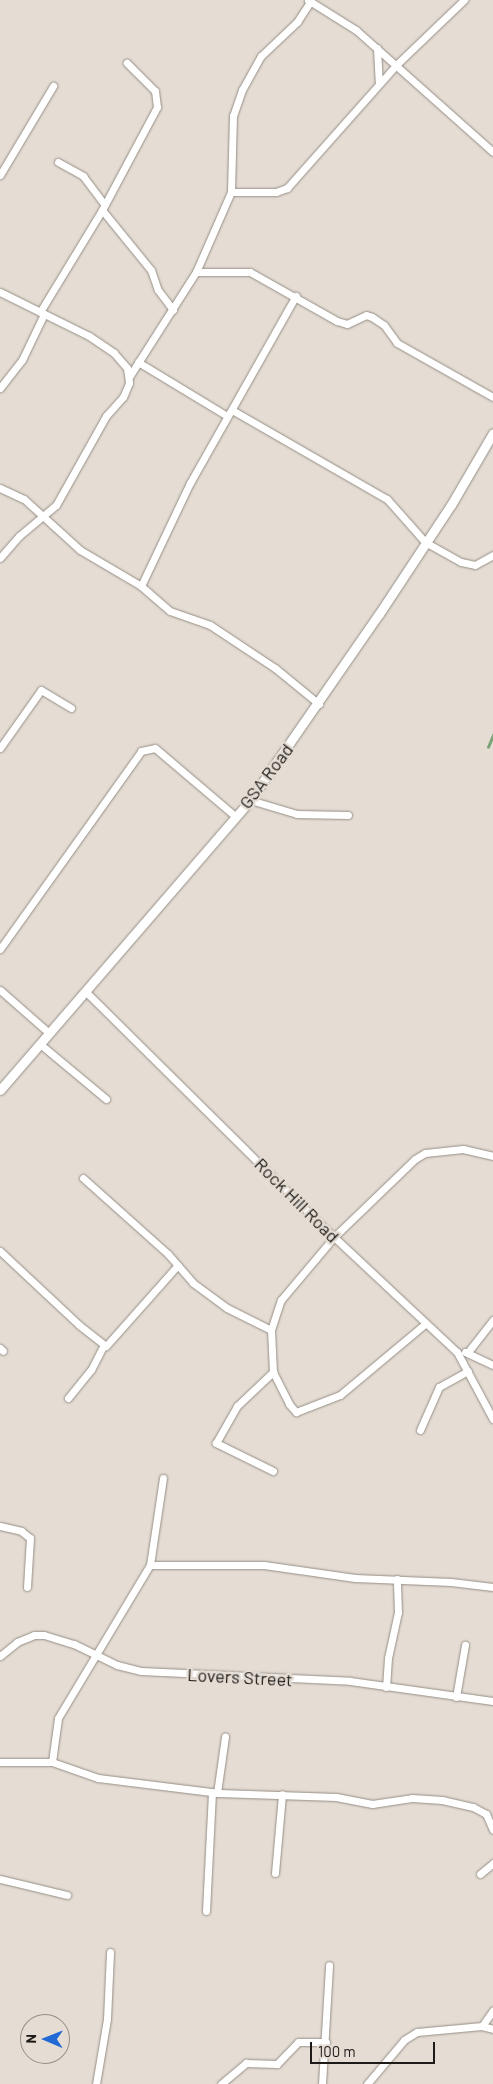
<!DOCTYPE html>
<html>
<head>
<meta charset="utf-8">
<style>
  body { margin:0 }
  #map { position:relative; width:493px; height:2084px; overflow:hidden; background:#e5ddd4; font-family:Barlow,sans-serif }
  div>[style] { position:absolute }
  .stream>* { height:2.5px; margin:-1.25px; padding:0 1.25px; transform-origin:1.25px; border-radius:1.25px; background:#7ba278 }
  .roads { filter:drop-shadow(0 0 1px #958e86) drop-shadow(0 0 1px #958e86) }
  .minor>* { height:7px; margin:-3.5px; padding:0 3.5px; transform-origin:3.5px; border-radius:3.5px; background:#fff }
  .tertiary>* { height:9px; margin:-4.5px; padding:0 4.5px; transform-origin:4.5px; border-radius:4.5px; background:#fff }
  span { translate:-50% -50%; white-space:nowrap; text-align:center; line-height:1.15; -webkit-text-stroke:5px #e5ddd4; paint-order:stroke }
  .street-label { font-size:18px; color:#1d1a17 }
  .north { position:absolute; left:20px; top:2014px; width:50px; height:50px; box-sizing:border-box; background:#e5ddd4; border:1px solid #958f88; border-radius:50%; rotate:271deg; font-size:14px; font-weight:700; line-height:20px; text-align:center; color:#1d1a17 }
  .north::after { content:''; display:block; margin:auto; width:18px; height:22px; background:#216ad6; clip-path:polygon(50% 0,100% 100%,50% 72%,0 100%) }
  .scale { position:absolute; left:310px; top:2042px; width:125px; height:22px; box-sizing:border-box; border:2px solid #1d1a17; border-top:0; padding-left:6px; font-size:15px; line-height:18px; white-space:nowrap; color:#1d1a17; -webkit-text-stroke:4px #e5ddd4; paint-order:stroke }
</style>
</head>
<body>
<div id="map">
  <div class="stream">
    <div style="left:488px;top:747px;width:13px;rotate:-67deg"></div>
  </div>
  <div class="roads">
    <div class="minor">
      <div style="left:308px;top:0;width:57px;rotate:32deg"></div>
      <div style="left:356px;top:30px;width:183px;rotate:41.7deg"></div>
      <div style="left:377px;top:48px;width:35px;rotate:87deg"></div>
      <div style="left:58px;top:162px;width:29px;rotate:29deg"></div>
      <div style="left:83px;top:176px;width:36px;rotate:53deg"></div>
      <div style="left:0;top:175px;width:104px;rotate:-59.2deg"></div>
      <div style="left:231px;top:192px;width:76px;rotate:-88.5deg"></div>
      <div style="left:233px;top:116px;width:28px;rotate:-71deg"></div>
      <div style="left:242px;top:90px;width:39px;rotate:-61deg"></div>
      <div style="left:261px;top:56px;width:50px;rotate:-43.4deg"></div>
      <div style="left:297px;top:22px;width:24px;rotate:-57deg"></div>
      <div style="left:102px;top:210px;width:77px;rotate:50.8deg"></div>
      <div style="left:151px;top:270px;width:21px;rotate:71deg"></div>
      <div style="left:158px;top:290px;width:25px;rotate:53deg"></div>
      <div style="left:196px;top:272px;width:54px"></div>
      <div style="left:250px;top:272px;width:100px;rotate:29.4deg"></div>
      <div style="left:337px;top:321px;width:10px;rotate:17deg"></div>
      <div style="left:347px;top:324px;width:21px;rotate:-25deg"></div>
      <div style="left:366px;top:315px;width:6px;rotate:18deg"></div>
      <div style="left:372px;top:317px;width:14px;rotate:34deg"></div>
      <div style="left:384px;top:325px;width:22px;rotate:54deg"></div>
      <div style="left:397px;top:343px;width:110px;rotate:29.4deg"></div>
      <div style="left:0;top:292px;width:99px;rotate:26.3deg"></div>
      <div style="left:89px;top:336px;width:30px;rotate:34deg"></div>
      <div style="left:114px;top:353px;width:20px;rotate:49deg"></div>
      <div style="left:127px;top:368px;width:15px;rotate:82deg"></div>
      <div style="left:129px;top:383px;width:15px;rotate:113deg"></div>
      <div style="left:123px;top:397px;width:25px;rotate:132deg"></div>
      <div style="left:106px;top:416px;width:102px;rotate:119.3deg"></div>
      <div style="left:56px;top:505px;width:48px;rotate:140deg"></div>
      <div style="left:19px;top:536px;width:29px;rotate:131deg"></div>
      <div style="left:40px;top:312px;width:119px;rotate:-58.7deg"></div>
      <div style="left:102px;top:210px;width:117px;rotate:-61.9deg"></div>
      <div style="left:157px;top:107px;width:16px;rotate:-97deg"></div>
      <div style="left:155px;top:91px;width:40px;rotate:-135deg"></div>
      <div style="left:138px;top:362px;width:104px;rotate:31.2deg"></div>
      <div style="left:129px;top:377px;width:125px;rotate:-57.5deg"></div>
      <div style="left:196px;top:272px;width:87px;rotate:-66.4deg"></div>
      <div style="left:231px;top:192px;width:45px"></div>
      <div style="left:276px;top:192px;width:12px;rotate:-20deg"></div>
      <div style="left:287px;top:188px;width:166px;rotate:-48.4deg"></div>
      <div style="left:397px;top:64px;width:93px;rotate:-43.7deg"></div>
      <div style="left:0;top:388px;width:36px;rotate:-52deg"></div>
      <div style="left:22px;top:360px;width:51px;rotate:-64.4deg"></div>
      <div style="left:232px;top:410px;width:179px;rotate:29.9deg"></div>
      <div style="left:387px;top:499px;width:57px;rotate:48.5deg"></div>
      <div style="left:425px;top:542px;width:41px;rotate:29.1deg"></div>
      <div style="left:461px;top:562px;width:14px;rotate:12deg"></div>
      <div style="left:475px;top:565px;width:21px;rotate:-29deg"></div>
      <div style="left:0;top:488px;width:26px;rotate:25deg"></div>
      <div style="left:24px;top:499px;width:76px;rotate:42.3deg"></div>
      <div style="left:80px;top:550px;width:71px;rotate:30.5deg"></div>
      <div style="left:141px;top:586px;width:114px;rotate:-64.6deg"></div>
      <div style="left:190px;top:483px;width:215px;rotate:-60.5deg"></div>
      <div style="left:141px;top:586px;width:38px;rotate:41deg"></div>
      <div style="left:170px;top:611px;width:42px;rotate:19.3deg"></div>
      <div style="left:210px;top:625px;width:78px;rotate:33.5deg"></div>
      <div style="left:275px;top:668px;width:57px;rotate:39.3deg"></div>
      <div style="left:0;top:748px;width:71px;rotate:-54.7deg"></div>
      <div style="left:41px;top:690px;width:35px;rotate:31deg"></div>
      <div style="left:250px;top:800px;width:49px;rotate:16.6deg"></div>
      <div style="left:297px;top:814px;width:51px;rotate:1.1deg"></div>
      <div style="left:0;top:949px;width:243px;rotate:-54.5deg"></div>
      <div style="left:141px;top:751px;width:14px;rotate:-12deg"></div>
      <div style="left:155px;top:748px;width:106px;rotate:40.4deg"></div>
      <div style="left:0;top:990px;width:65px;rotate:41.3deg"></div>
      <div style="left:85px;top:991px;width:350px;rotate:44.7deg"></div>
      <div style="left:334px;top:1237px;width:168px;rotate:43.1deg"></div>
      <div style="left:457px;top:1352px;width:76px;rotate:61.8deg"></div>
      <div style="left:40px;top:1044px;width:86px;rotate:39.8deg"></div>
      <div style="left:83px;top:1178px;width:114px;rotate:41.8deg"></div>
      <div style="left:168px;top:1254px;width:38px;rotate:49deg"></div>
      <div style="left:193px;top:1283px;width:42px;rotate:36.3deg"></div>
      <div style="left:227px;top:1308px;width:49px;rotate:26.6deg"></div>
      <div style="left:0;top:1251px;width:108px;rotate:43.1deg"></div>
      <div style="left:79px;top:1325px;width:34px;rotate:38deg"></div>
      <div style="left:106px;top:1346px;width:108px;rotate:-48.4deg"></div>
      <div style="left:0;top:1348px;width:4px;rotate:45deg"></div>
      <div style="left:465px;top:1352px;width:31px;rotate:25deg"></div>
      <div style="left:468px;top:1352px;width:41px;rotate:-52deg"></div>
      <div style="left:273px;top:1372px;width:36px;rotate:63deg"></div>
      <div style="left:289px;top:1404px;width:11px;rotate:49deg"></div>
      <div style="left:296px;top:1412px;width:47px;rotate:-21.1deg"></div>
      <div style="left:340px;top:1395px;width:112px;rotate:-39.9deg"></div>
      <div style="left:68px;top:1398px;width:36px;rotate:-51deg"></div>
      <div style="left:91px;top:1370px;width:28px;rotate:-63deg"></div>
      <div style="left:420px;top:1430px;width:47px;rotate:-66.2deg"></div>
      <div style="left:439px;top:1387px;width:33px;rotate:-29deg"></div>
      <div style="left:273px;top:1471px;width:64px;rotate:-153.8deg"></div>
      <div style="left:216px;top:1443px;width:43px;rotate:-60.4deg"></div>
      <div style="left:237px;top:1406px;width:50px;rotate:-43.4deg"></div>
      <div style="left:273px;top:1372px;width:42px;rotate:-92.7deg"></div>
      <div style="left:271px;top:1330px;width:32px;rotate:-72deg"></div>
      <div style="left:281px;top:1300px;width:82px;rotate:-49.9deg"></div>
      <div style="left:334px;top:1237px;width:112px;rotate:-43.9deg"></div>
      <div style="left:415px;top:1159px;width:12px;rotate:-31deg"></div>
      <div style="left:425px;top:1153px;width:38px;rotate:-6deg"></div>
      <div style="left:463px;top:1149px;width:31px;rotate:13deg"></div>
      <div style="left:0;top:1526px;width:22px;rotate:13deg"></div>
      <div style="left:21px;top:1531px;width:11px;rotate:38deg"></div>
      <div style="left:30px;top:1538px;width:49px;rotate:93.5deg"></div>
      <div style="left:150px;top:1565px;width:114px"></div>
      <div style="left:264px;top:1565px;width:92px;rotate:8.1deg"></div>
      <div style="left:355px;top:1578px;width:96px;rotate:2.4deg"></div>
      <div style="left:451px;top:1582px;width:42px;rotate:6.8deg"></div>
      <div style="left:0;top:1656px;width:22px;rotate:-39deg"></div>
      <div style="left:17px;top:1642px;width:18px;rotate:-22deg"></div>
      <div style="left:34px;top:1635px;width:10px"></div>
      <div style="left:44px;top:1635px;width:31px;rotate:17deg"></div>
      <div style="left:74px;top:1644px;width:48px;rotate:26deg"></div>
      <div style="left:117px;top:1665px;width:25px;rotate:14deg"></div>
      <div style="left:141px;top:1671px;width:209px;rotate:2.7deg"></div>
      <div style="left:350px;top:1681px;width:144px;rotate:8deg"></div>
      <div style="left:386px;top:1687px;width:29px;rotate:-86deg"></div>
      <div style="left:388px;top:1658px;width:47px;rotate:-77.7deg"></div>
      <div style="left:398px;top:1612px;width:33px;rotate:-92deg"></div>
      <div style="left:456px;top:1697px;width:53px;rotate:-80.2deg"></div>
      <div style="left:0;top:1762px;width:52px"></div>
      <div style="left:52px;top:1762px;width:49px;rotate:19.2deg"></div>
      <div style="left:98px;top:1778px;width:122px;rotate:7.1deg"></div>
      <div style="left:219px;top:1793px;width:117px;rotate:2deg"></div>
      <div style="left:336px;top:1797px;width:37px;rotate:11deg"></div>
      <div style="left:372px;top:1804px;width:40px;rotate:-8.5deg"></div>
      <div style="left:412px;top:1798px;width:30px;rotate:4deg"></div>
      <div style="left:442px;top:1800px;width:32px;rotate:13deg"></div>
      <div style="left:473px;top:1807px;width:15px;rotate:28deg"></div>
      <div style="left:486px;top:1814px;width:17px;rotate:66deg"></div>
      <div style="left:52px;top:1762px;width:44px;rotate:-82.2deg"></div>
      <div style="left:58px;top:1718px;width:179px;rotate:-59deg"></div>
      <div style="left:150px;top:1565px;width:88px;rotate:-81.5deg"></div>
      <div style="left:217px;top:1793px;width:57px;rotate:-81.9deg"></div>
      <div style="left:275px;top:1873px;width:79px;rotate:-84.9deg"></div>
      <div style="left:480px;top:1874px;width:17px;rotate:-40deg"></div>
      <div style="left:0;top:1879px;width:69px;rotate:13.4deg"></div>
      <div style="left:206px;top:1911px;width:119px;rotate:-87.1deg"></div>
      <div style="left:482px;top:2026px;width:19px;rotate:-55deg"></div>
      <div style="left:96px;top:2084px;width:66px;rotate:-80.4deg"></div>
      <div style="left:107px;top:2019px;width:67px;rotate:-87.4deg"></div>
      <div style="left:221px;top:2084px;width:33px;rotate:-40deg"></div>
      <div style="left:246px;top:2063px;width:31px;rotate:2deg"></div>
      <div style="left:277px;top:2064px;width:30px;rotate:-46deg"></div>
      <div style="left:298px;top:2042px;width:28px"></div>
      <div style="left:322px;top:2084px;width:119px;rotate:-86.6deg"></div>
      <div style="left:367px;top:2084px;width:57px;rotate:-49.9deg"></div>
      <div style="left:404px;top:2040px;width:15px;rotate:-32deg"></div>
      <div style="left:417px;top:2032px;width:65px;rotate:-5.3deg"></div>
      <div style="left:482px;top:2026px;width:11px;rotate:15deg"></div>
    </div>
    <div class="tertiary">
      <div style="left:0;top:1090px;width:383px;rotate:-49.2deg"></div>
      <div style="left:250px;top:800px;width:226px;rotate:-55.3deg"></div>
      <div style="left:379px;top:614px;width:131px;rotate:-56.6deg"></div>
      <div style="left:451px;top:505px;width:83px;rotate:-59.7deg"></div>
    </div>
  </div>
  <div class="street-label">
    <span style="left:266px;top:776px;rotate:-53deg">GSA Road</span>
    <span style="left:297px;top:1200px;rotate:45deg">Rock Hill Road</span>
    <span style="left:240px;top:1677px;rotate:3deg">Lovers Street</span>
  </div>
  <div class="north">N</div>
  <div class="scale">100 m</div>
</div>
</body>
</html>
